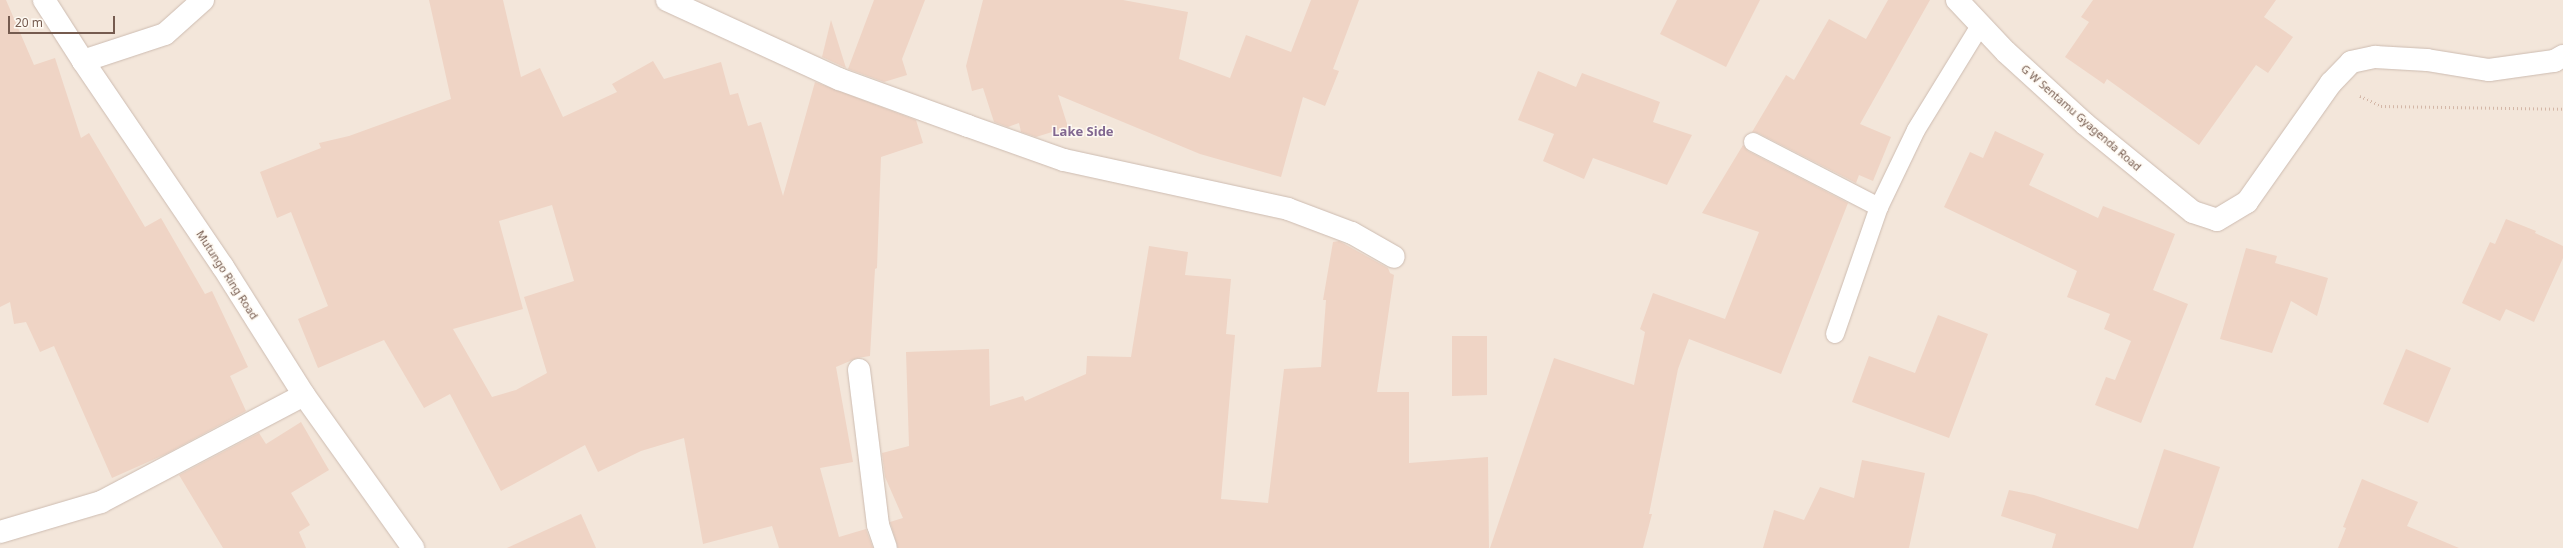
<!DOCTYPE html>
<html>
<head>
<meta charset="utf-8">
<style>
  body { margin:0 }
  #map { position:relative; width:2563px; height:548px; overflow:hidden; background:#fbf4eb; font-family:"Noto Sans",sans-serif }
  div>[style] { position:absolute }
  .residential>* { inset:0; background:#f3e6da }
  .building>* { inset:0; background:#efd4c5 }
  .path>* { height:2.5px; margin-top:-1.25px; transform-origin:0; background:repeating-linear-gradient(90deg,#d4b7a7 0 1px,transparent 0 4px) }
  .roads { filter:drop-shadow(0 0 1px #cdbcb1) drop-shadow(0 0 1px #cdbcb1) }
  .lane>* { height:18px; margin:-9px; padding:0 9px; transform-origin:9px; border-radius:9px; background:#fff }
  .street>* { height:22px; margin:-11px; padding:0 11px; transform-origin:11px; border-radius:11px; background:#fff }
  span { translate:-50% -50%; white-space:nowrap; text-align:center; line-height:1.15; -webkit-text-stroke:3px #fef9f2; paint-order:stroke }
  .street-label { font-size:11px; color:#755b4f }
  .quarter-label { font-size:13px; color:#816790; font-weight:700 }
  .scale { position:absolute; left:8px; top:16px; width:107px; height:18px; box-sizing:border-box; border:2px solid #755b4f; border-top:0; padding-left:5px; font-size:12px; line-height:14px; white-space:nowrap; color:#755b4f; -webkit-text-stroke:3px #fef9f2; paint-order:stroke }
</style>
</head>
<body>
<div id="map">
  <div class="residential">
    <div style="clip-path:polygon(0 0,2563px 0,2563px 548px,0 548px)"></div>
  </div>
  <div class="building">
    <div style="clip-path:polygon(0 0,6px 0,34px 65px,55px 58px,81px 138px,89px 133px,145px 227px,161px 218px,205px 294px,212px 291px,248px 367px,230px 376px,246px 411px,166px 454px,112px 478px,54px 346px,40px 352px,26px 322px,14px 324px,10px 302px,0 307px)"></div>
    <div style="clip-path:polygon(evenodd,429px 0,503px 0,521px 77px,540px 68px,563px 117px,617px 92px,612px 84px,653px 61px,664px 79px,721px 62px,730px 95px,738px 93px,748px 126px,761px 122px,783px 196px,815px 82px,916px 120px,923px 143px,881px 157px,877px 268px,875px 269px,870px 356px,857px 358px,836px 367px,853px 462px,820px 468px,839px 537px,866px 529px,873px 548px,779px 548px,772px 526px,703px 544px,684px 438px,641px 451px,598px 472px,585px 445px,501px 491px,450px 394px,424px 408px,384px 340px,318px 368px,298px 319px,328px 306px,291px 212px,277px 218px,260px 172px,321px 148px,319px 143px,349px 136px,451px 99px,429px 0,552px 205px,574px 281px,524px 297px,547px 373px,516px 390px,492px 397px,453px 329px,523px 309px,499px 221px,552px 205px)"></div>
    <div style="clip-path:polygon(874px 0,925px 0,902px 59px,907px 75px,884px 82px,848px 69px)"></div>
    <div style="clip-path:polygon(983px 0,1123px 0,1188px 12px,1179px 59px,1230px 78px,1246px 35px,1291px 52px,1311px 0,1359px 0,1333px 69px,1339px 71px,1325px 106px,1303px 97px,1281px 177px,1200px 154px,1058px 95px,1068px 127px,1036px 137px,1021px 132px,1019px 123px,1008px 127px,994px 122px,983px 88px,972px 91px,966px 66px)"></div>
    <div style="clip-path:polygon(1677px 0,1760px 0,1726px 67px,1660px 34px)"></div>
    <div style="clip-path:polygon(1888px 0,1930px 0,1860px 124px,1891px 137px,1873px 181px,1859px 175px,1856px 183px,1758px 133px,1752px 132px,1786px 75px,1794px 80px,1829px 19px,1866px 39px)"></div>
    <div style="clip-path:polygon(2093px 0,2276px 0,2264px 17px,2293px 37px,2268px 73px,2256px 65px,2199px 145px,2107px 79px,2104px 84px,2065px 57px,2089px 22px,2081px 17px)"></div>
    <div style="clip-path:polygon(831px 20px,846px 68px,822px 57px)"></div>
    <div style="clip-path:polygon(1538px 71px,1576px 87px,1582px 73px,1660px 102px,1653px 122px,1692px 135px,1667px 185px,1593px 158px,1584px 179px,1543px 161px,1554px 134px,1518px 120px)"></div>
    <div style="clip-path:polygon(1995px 131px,2044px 154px,2029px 185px,2098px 218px,2103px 206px,2175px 234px,2153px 290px,2188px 304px,2141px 423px,2095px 405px,2106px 377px,2115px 380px,2131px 341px,2104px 329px,2110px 314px,2067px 297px,2077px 271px,1944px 207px,1970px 152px,1983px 158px)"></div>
    <div style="clip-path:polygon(1743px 145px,1748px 151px,1848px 203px,1781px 374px,1689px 339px,1678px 369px,1649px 514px,1652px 514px,1643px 548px,1490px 548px,1554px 358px,1634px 385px,1645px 332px,1640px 329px,1653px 293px,1725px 319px,1759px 232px,1702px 213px)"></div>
    <div style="clip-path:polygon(2506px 219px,2536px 231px,2535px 233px,2563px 246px,2563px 258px,2534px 322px,2506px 309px,2500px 321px,2462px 303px,2490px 242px,2495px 244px)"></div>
    <div style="clip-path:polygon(1339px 241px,1388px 268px,1390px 273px,1394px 275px,1377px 392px,1409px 392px,1409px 463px,1488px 457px,1489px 548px,898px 548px,890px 522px,903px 518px,885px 477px,882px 453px,909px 446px,906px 352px,989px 349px,990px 406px,1023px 396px,1025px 401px,1086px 374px,1087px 356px,1131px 357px,1149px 246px,1188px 252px,1185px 275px,1231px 279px,1226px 334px,1235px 335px,1221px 499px,1268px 503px,1284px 369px,1321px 367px,1326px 300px,1323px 300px,1333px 242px)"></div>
    <div style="clip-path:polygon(2246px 248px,2277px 256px,2275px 263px,2328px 278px,2317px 316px,2291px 301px,2272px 353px,2220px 339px)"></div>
    <div style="clip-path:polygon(1938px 315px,1988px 334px,1949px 438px,1852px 402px,1869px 356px,1915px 373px)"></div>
    <div style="clip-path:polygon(1452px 336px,1487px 336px,1487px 395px,1452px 396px)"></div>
    <div style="clip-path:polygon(2406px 349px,2451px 368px,2428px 423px,2383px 404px)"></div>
    <div style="clip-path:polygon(301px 422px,329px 470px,291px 493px,310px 525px,299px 532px,306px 548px,223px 548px,179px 475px,259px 433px,266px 444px)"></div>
    <div style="clip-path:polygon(2164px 449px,2220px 467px,2193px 548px,2052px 548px,2056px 534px,2001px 516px,2009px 490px,2034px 495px,2138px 529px)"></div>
    <div style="clip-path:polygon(1862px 460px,1925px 473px,1909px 548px,1763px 548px,1774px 510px,1804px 520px,1820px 487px,1854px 498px)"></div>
    <div style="clip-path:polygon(2362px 479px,2418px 502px,2407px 526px,2459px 548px,2338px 548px,2346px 528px,2343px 527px)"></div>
    <div style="clip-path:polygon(581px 514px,596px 548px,507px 548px)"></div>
  </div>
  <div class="path">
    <div style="left:2360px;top:96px;width:23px;rotate:25deg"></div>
    <div style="left:2381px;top:106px;width:182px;rotate:0.9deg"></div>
  </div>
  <div class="roads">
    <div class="lane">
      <div style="left:1753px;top:142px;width:142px;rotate:27.3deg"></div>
      <div style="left:1835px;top:334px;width:134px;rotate:-70.9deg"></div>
      <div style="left:1879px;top:207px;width:85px;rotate:-64.3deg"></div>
      <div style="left:1916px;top:130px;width:122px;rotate:-58.4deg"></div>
    </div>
    <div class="street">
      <div style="left:44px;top:0;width:72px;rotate:57.4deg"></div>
      <div style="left:83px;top:61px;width:249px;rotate:55.8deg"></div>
      <div style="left:223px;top:267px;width:151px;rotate:57.7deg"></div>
      <div style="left:304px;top:395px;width:188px;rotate:54.5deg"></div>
      <div style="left:667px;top:0;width:189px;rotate:24.7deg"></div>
      <div style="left:839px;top:79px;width:137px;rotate:20deg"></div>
      <div style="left:968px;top:126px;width:102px;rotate:19.5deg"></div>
      <div style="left:1064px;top:160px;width:229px;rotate:12.3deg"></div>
      <div style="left:1288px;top:209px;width:68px;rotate:20.6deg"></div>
      <div style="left:1352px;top:233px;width:48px;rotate:29.7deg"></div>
      <div style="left:1957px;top:0;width:71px;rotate:46.7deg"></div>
      <div style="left:2006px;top:52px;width:107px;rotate:42.3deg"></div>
      <div style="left:2085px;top:124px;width:139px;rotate:39.2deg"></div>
      <div style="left:2193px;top:212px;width:25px;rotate:18deg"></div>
      <div style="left:2217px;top:220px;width:35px;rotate:-31deg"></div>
      <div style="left:2247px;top:202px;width:146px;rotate:-54.8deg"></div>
      <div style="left:2331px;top:83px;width:29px;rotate:-46deg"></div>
      <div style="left:2351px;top:62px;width:25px;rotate:-12deg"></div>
      <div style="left:2375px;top:57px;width:52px;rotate:3.3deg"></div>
      <div style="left:2427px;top:60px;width:63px;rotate:9.2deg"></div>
      <div style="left:2489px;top:70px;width:66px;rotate:-7.9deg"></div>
      <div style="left:2554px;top:61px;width:10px;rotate:-29deg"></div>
      <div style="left:83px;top:61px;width:86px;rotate:-18.2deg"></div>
      <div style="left:165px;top:34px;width:51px;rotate:-41.8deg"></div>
      <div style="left:859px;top:370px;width:156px;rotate:83deg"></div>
      <div style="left:878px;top:525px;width:24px;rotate:71deg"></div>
      <div style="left:0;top:532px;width:105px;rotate:-16.5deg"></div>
      <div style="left:101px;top:502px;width:229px;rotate:-27.8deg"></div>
    </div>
  </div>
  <div class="street-label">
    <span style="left:2081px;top:118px;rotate:41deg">G W Sentamu Gyagenda Road</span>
    <span style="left:227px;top:275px;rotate:57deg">Mutungo Ring Road</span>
  </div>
  <div class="quarter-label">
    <span style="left:1083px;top:131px">Lake Side</span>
  </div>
  <div class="scale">20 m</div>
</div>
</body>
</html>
